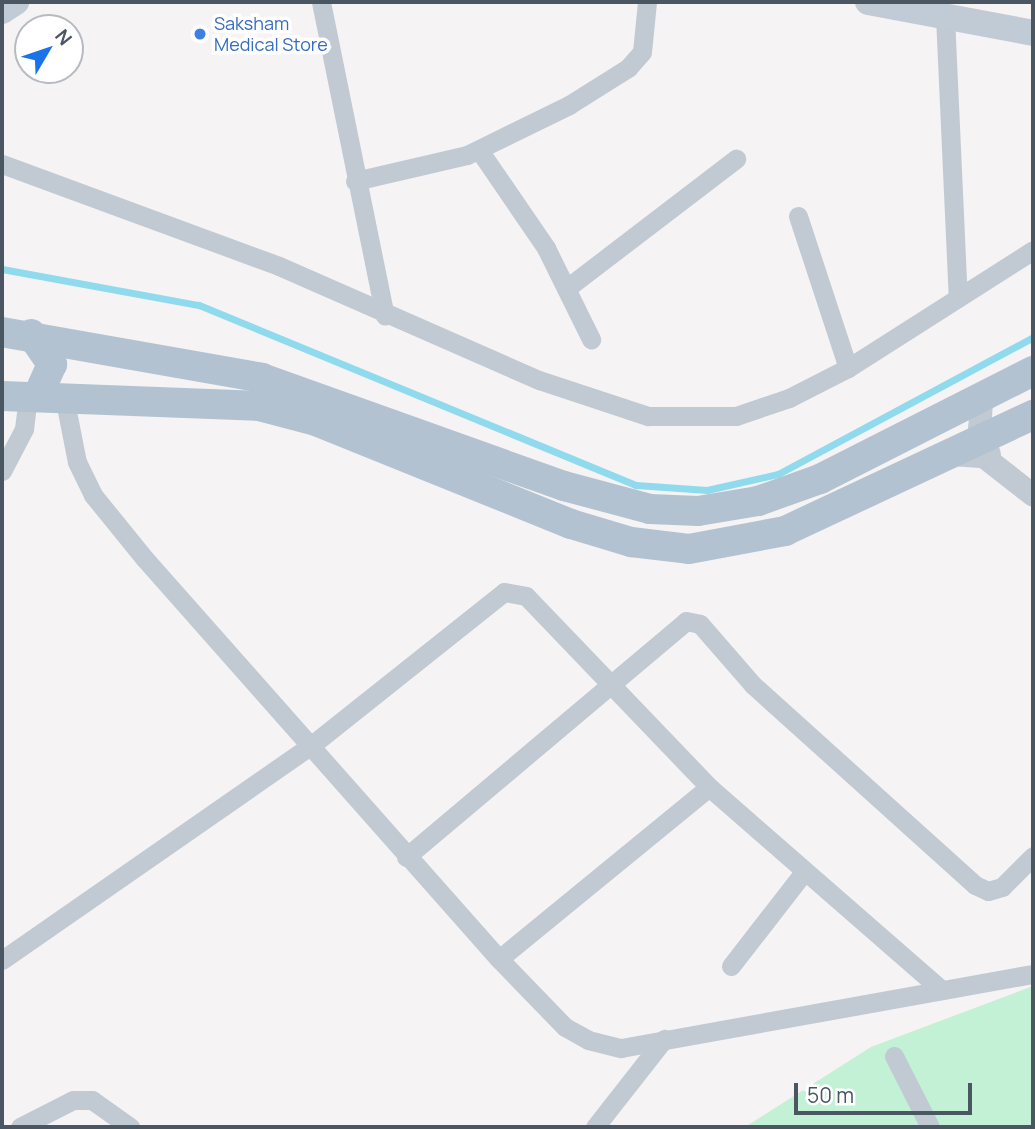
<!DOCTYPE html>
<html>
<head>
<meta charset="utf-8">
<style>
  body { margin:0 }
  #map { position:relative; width:1035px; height:1129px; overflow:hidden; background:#f5f3f3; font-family:Manrope,sans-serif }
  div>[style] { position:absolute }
  .green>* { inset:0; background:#c3f1d5 }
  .stream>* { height:7px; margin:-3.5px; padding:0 3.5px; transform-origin:3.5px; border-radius:3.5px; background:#90daee }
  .minor>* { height:19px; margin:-9.5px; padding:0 9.5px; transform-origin:9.5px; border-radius:9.5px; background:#c1cad2 }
  .tertiary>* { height:23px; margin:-11.5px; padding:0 11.5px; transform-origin:11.5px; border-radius:11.5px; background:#c1cad2 }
  .secondary>* { height:26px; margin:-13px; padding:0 13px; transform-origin:13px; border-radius:13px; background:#c1cbd6 }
  .primary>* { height:30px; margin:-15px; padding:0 15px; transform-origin:15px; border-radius:15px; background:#b3c2d1 }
  .dots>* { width:19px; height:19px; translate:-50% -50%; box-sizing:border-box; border:4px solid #fff; border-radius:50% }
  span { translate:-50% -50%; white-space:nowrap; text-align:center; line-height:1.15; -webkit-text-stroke:7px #fff; paint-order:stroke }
  .shop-label { font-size:18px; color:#366cbe }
  .left { translate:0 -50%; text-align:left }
  .frame { position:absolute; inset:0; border:4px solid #4a5661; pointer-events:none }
  .north { position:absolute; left:14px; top:14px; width:70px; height:70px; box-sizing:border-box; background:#fff; border:2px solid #b7bbc0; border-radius:50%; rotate:51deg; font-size:19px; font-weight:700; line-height:28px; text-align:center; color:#4a5661 }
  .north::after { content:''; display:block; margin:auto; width:24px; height:32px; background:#1a73e8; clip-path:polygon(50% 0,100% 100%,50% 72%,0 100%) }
  .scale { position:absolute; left:794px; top:1083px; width:178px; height:32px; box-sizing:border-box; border:4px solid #4a5661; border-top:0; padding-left:9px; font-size:21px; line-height:24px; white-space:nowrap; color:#4a5661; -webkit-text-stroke:5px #fff; paint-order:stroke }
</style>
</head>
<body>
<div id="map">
  <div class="green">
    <div style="clip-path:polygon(1033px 986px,1033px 1127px,745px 1127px,871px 1047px)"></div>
  </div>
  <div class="stream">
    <div style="left:2px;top:269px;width:200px;rotate:10.4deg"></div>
    <div style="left:199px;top:305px;width:473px;rotate:22.4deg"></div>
    <div style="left:636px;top:485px;width:71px;rotate:4deg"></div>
    <div style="left:707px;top:490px;width:73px;rotate:-12.7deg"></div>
    <div style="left:778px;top:474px;width:289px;rotate:-28.2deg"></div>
  </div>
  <div class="minor">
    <div style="left:321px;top:2px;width:320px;rotate:78.5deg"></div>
    <div style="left:945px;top:16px;width:282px;rotate:87.4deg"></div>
    <div style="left:479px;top:150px;width:119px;rotate:55.6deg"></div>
    <div style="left:546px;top:248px;width:102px;rotate:63.7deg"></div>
    <div style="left:2px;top:164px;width:295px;rotate:20.2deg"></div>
    <div style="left:279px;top:266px;width:284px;rotate:23.7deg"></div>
    <div style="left:539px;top:380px;width:115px;rotate:18.3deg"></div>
    <div style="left:648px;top:416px;width:88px"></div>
    <div style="left:736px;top:416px;width:56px;rotate:-18.8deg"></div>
    <div style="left:789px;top:398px;width:66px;rotate:-27deg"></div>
    <div style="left:848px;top:368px;width:219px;rotate:-32.5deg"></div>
    <div style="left:355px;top:181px;width:115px;rotate:-13.1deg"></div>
    <div style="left:467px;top:155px;width:114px;rotate:-26.1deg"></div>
    <div style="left:569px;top:105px;width:70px;rotate:-32.1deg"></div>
    <div style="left:628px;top:68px;width:21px;rotate:-49deg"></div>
    <div style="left:642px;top:52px;width:50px;rotate:-84.3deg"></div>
    <div style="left:798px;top:216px;width:160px;rotate:71.8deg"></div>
    <div style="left:567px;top:288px;width:213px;rotate:-37.4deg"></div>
    <div style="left:64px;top:396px;width:67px;rotate:78.9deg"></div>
    <div style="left:77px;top:462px;width:37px;rotate:64deg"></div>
    <div style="left:93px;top:495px;width:82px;rotate:50.9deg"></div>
    <div style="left:145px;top:559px;width:534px;rotate:48.49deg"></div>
    <div style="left:499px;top:959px;width:95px;rotate:45.9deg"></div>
    <div style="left:565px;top:1027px;width:26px;rotate:29deg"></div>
    <div style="left:588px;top:1040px;width:34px;rotate:14deg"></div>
    <div style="left:621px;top:1048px;width:419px;rotate:-10.2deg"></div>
    <div style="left:2px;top:471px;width:47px;rotate:-62.4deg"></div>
    <div style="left:24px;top:429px;width:34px;rotate:-83deg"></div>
    <div style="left:406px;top:857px;width:366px;rotate:-40.1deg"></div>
    <div style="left:686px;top:621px;width:14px;rotate:12deg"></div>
    <div style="left:700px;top:624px;width:81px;rotate:49deg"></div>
    <div style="left:753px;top:685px;width:299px;rotate:42deg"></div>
    <div style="left:975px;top:885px;width:14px;rotate:25deg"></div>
    <div style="left:988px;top:891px;width:15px;rotate:-16deg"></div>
    <div style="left:1002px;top:887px;width:44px;rotate:-45deg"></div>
    <div style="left:499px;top:959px;width:271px;rotate:-39.3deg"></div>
    <div style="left:2px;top:960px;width:379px;rotate:-34.8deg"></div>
    <div style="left:313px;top:744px;width:244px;rotate:-38.5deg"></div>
    <div style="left:504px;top:592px;width:22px;rotate:10deg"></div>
    <div style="left:526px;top:596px;width:265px;rotate:46.2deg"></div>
    <div style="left:709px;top:787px;width:309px;rotate:41.1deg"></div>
    <div style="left:731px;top:966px;width:119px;rotate:-52.2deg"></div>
    <div style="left:894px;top:1056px;width:80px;rotate:63.1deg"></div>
    <div style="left:20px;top:1127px;width:59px;rotate:-27deg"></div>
    <div style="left:73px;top:1100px;width:19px"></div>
    <div style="left:92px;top:1100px;width:47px;rotate:35.4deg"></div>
    <div style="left:595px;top:1127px;width:112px;rotate:-51.9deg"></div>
  </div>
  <div class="tertiary">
    <div style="left:981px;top:402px;width:26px;rotate:94deg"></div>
    <div style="left:979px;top:428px;width:28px;rotate:69deg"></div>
    <div style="left:951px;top:454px;width:32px;rotate:4deg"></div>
    <div style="left:983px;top:456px;width:63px;rotate:38deg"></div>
  </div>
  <div class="secondary">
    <div style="left:868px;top:2px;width:168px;rotate:10.6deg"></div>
    <div style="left:2px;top:11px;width:17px;rotate:-33deg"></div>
  </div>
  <div class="primary">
    <div style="left:2px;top:332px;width:264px;rotate:10deg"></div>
    <div style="left:262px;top:378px;width:321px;rotate:19.7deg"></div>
    <div style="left:564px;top:486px;width:89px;rotate:15deg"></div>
    <div style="left:650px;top:509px;width:48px;rotate:2.4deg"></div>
    <div style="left:698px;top:511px;width:61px;rotate:-9.5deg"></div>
    <div style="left:758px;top:501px;width:66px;rotate:-19.5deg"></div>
    <div style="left:820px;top:479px;width:239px;rotate:-26.9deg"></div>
    <div style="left:31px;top:334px;width:37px;rotate:55deg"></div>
    <div style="left:52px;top:364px;width:34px;rotate:114deg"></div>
    <div style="left:2px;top:396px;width:257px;rotate:2.2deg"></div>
    <div style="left:259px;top:406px;width:59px;rotate:14.7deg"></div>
    <div style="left:316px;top:421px;width:275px;rotate:22deg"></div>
    <div style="left:571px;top:524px;width:63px;rotate:16.7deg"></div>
    <div style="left:631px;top:542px;width:58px;rotate:6.9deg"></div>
    <div style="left:689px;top:549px;width:98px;rotate:-10.6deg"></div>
    <div style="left:785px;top:531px;width:274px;rotate:-25.1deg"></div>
  </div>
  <div class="dots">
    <div style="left:200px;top:34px;background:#3f7fe0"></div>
  </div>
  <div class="shop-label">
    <span class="left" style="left:214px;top:34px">Saksham<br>Medical Store</span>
  </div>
  <div class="frame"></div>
  <div class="north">N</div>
  <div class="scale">50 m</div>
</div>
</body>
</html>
